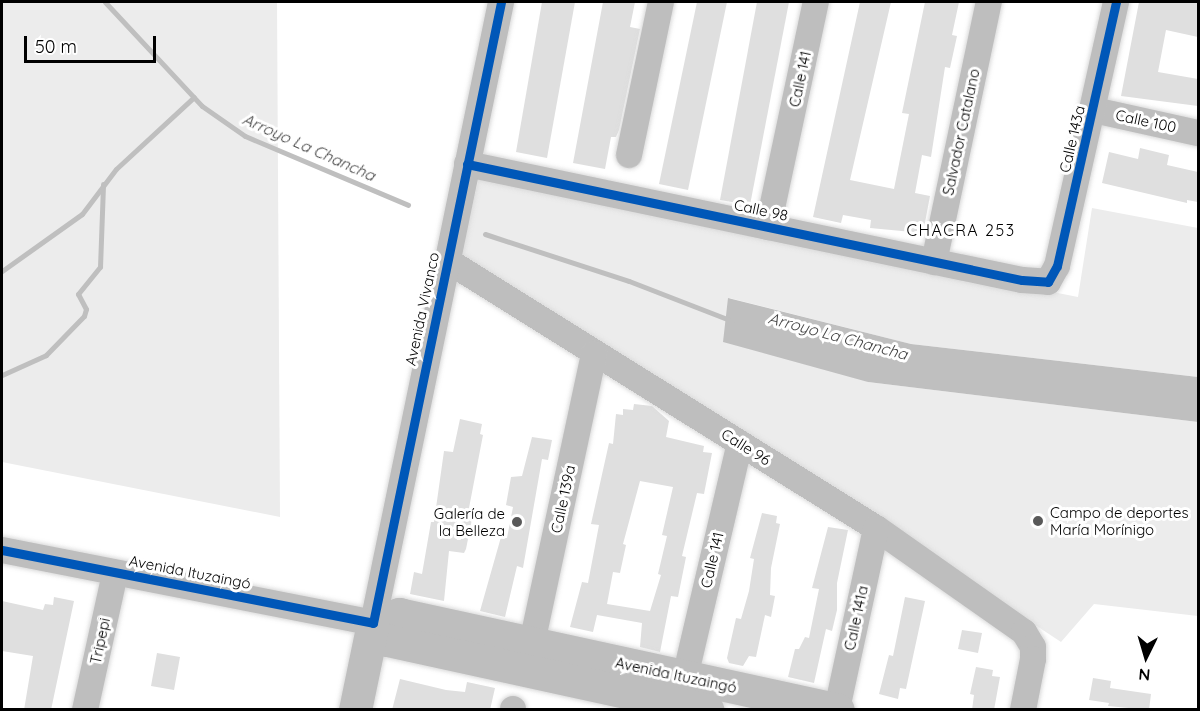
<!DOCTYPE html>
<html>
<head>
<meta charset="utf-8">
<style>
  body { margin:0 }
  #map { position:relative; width:1200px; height:711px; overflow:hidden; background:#fff; font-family:Quicksand,sans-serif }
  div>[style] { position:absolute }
  .green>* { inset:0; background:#ececec }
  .water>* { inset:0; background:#bfbfbf }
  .stream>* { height:5px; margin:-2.5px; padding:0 2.5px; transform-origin:2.5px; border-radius:2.5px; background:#bfbfbf }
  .building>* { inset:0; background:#dfdfdf }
  .roads { filter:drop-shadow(0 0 2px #dbdbdb) drop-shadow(0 0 2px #dbdbdb) }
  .minor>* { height:26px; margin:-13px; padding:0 13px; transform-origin:13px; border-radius:13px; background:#bebebe }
  .major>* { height:33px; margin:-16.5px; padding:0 16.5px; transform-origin:16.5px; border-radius:16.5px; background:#bebebe }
  .cycleway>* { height:9px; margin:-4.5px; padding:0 4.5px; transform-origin:4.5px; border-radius:4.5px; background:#0057b8 }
  .dots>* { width:16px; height:16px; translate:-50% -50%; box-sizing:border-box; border:3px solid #fff; border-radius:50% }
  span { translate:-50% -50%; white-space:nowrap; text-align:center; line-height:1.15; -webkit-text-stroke:6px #fff; paint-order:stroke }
  .street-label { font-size:15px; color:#000 }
  .poi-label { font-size:15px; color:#000 }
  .left { translate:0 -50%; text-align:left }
  .right { translate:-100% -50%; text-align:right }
  .water-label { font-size:16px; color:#444; font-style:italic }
  .neighbourhood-label { font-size:16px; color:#000; letter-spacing:1.5px }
  .frame { position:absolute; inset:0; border:3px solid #000; pointer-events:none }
  .north { position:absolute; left:1116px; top:627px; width:60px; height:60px; -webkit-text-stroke:4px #fff; paint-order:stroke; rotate:185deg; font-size:16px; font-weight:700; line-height:24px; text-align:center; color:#000 }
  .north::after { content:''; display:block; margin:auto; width:21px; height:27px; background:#000; clip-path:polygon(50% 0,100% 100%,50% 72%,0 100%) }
  .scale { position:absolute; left:24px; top:36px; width:132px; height:27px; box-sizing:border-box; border:3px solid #000; border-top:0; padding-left:8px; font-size:18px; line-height:21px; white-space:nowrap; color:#000; -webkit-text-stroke:4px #fff; paint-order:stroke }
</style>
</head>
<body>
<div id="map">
  <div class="green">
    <div style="clip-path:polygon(2px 2px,277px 2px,280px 517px,2px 462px)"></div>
    <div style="clip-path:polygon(479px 178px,1078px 297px,1092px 208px,1198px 228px,1198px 377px,911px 344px,729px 298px,868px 382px,1198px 422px,1198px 616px,1094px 604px,1061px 642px,807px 474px,458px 261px)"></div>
  </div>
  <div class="water">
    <div style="clip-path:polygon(728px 298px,911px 344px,1198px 377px,1198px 422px,868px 382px,723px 342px)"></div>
  </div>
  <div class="stream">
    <div style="left:105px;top:2px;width:142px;rotate:47deg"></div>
    <div style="left:202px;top:106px;width:52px;rotate:34.9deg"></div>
    <div style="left:245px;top:136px;width:177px;rotate:22.9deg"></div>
    <div style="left:485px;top:234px;width:151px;rotate:18.1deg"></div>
    <div style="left:629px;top:281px;width:110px;rotate:21.2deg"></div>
    <div style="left:2px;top:271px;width:98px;rotate:-35.5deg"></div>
    <div style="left:82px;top:214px;width:56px;rotate:-52.9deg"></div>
    <div style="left:116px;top:169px;width:106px;rotate:-42.7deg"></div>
    <div style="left:2px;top:375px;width:48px;rotate:-24.4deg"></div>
    <div style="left:46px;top:355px;width:54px;rotate:-45.7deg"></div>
    <div style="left:84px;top:316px;width:7px;rotate:-74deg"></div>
    <div style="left:86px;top:309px;width:17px;rotate:-118deg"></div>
    <div style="left:78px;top:294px;width:35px;rotate:-51deg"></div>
    <div style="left:100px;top:267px;width:83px;rotate:-87.9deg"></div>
  </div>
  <div class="building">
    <div style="clip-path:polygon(542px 2px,575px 2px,547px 158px,516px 152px)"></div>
    <div style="clip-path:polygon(603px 2px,635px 2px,630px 27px,640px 29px,619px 130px,616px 137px,611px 137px,605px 169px,573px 163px)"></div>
    <div style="clip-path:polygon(697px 2px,727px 2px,688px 190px,659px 184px)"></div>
    <div style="clip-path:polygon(757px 2px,789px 2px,750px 205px,720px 200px)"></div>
    <div style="clip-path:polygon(860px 2px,891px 2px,850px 180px,894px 189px,909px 114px,902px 113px,925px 2px,959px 2px,952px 35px,957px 36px,950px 68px,945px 67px,931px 157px,922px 155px,915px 193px,930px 196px,923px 233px,870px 228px,871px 220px,843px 215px,841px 223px,813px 217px)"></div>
    <div style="clip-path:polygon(1139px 2px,1198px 2px,1198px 37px,1166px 30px,1158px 72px,1198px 79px,1198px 106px,1121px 96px)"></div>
    <div style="clip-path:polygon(1140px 148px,1169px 155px,1167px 165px,1198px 172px,1198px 202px,1187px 200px,1187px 203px,1102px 183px,1109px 152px,1138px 159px)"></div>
    <div style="clip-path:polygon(evenodd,634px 404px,652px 406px,669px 421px,666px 437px,704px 446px,703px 452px,712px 453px,704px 494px,697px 493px,682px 556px,686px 557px,678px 597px,671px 596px,660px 652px,640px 647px,642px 623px,597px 615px,593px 632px,570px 627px,582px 582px,588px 583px,599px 525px,591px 524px,609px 443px,613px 444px,616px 414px,623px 415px,623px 409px,633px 410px,634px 404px,640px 481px,673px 487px,662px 535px,667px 536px,658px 574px,661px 575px,650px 611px,607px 604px,613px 572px,620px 573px,626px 545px,623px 544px,640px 481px)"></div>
    <div style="clip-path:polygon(460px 419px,482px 424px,480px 434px,483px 435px,469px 508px,474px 509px,466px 549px,464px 553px,449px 551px,444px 601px,410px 594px,414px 572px,422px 574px,431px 522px,434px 522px,444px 451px,453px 452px)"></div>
    <div style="clip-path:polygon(532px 437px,552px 440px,548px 460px,542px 459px,523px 568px,517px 566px,505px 617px,480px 611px,501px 537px,507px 538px,513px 507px,506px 505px,511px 477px,522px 476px)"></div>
    <div style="clip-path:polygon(762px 513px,777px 516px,776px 523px,780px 524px,771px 568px,770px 595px,775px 596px,771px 617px,765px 615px,756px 657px,749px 656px,743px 666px,729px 663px,727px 658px,736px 618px,741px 619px,749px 591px,754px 559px,750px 558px)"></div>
    <div style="clip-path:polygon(828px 527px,848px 530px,837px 583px,837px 610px,832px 631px,826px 629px,814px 683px,788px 677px,795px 649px,799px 649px,805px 637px,809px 638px,819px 589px,812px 588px)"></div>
    <div style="clip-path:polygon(54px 597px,74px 601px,51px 710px,24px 710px,33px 656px,2px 651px,2px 601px,43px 610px,45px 604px,53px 605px)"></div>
    <div style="clip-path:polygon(905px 597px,925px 601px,906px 689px,900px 688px,898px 699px,879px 694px,889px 655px,893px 656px)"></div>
    <div style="clip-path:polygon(962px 630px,982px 633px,978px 653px,958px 649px)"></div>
    <div style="clip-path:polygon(157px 653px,180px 657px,174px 690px,151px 686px)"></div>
    <div style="clip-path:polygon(976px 667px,993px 670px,992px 676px,1000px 677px,994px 710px,972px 710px,974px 695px,970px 694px)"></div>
    <div style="clip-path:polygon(1093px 678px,1111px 681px,1110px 688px,1151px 694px,1149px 710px,1108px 706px,1109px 703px,1089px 700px)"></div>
    <div style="clip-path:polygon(400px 679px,446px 690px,465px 692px,467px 682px,495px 688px,490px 710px,392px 710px)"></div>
  </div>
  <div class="roads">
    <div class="minor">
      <div style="left:1094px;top:110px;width:107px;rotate:12.5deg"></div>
      <div style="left:629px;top:155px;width:156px;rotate:-78.2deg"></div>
      <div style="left:467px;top:164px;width:567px;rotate:11.81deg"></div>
      <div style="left:1022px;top:280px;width:26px;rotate:4deg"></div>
      <div style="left:1048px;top:282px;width:18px;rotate:-61deg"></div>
      <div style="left:1057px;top:266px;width:271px;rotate:-77.4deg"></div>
      <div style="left:768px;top:227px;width:230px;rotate:-78deg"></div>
      <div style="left:448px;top:261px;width:504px;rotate:31.96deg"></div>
      <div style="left:876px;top:528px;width:181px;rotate:35.1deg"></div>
      <div style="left:1024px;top:632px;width:17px;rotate:59deg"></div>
      <div style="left:1033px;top:647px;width:12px;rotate:90deg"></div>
      <div style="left:1033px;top:659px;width:52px;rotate:101.1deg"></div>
      <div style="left:934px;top:262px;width:266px;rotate:-78.1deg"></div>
      <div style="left:2px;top:550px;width:378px;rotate:11.1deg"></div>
      <div style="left:373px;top:623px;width:634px;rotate:-78.35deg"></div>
      <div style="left:532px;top:643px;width:296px;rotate:-77.9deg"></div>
      <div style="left:685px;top:677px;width:240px;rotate:-76.8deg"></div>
      <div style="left:837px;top:709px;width:185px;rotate:-77.8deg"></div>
      <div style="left:85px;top:710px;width:140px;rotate:-77.6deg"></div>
      <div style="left:513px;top:710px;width:1px;rotate:-90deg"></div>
    </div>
    <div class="major">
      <div style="left:373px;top:623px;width:28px;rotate:-19deg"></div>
      <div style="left:399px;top:614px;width:449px;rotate:12.3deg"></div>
      <div style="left:373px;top:623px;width:22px;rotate:51deg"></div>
      <div style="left:387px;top:640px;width:328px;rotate:12.3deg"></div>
      <div style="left:355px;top:710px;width:89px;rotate:-78.3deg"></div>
    </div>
  </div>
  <div class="cycleway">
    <div style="left:467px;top:164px;width:567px;rotate:11.81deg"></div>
    <div style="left:1022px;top:280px;width:26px;rotate:4deg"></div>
    <div style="left:1048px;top:282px;width:18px;rotate:-61deg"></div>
    <div style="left:1057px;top:266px;width:271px;rotate:-77.4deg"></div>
    <div style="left:2px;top:550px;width:378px;rotate:11.1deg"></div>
    <div style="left:373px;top:623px;width:634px;rotate:-78.35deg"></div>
  </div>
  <div class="dots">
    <div style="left:1038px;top:521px;background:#595959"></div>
    <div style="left:517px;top:522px;background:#595959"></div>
  </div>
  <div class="street-label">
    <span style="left:800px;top:79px;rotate:-78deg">Calle 141</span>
    <span style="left:1146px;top:121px;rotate:12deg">Calle 100</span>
    <span style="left:961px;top:132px;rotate:-78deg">Salvador Catalano</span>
    <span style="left:1072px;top:139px;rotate:-77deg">Calle 143a</span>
    <span style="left:761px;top:210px;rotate:12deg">Calle 98</span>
    <span style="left:422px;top:309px;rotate:-78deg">Avenida Vivanco</span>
    <span style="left:746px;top:447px;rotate:32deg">Calle 96</span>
    <span style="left:563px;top:499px;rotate:-78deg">Calle 139a</span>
    <span style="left:712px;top:560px;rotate:-77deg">Calle 141</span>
    <span style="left:190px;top:572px;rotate:11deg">Avenida Ituzaingó</span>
    <span style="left:856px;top:618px;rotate:-78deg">Calle 141a</span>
    <span style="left:100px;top:641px;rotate:-78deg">Tripepi</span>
    <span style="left:676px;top:675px;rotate:12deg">Avenida Ituzaingó</span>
  </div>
  <div class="poi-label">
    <span class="left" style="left:1050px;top:521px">Campo de deportes<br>María Morínigo</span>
    <span class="right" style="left:505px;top:522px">Galería de<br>la Belleza</span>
  </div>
  <div class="water-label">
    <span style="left:309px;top:147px;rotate:24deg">Arroyo La Chancha</span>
    <span style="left:838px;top:336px;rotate:15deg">Arroyo La Chancha</span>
  </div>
  <div class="neighbourhood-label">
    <span style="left:961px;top:230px">CHACRA 253</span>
  </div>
  <div class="frame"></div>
  <div class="north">N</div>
  <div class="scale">50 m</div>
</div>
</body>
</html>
